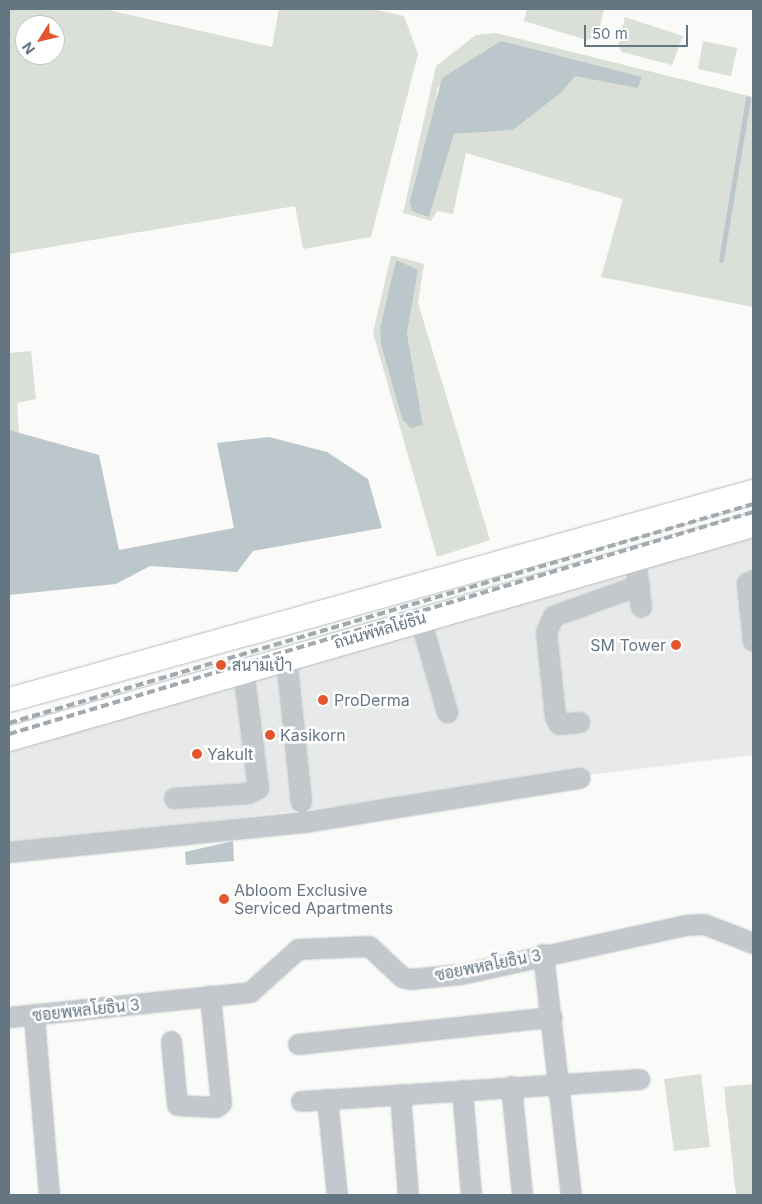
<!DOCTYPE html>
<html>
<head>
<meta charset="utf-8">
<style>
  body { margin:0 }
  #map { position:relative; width:762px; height:1204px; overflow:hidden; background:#fafaf8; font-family:Inter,Sarabun,sans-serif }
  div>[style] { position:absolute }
  .built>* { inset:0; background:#e8e9e9 }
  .green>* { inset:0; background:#dadfd7 }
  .water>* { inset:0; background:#bbc7cb }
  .stream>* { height:4.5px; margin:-2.25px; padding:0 2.25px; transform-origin:2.25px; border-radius:2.25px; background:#bbc7cb }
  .roads { filter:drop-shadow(0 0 1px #b5babe) drop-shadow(0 0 1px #b5babe) }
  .minor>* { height:19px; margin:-9.5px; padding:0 9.5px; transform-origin:9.5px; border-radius:9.5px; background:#c3c8cc }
  .major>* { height:24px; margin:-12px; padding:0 12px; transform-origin:12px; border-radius:12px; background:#fff }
  .rail>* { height:4px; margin-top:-2px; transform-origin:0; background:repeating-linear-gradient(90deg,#a2aab0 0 8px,transparent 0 12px) }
  .dots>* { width:14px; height:14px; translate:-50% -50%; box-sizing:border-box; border:2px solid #fff; border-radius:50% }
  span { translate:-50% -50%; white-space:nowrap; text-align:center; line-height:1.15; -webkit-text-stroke:5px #fff; paint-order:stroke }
  .street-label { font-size:16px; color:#657683 }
  .poi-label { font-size:16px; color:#657683 }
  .right { translate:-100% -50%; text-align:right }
  .left { translate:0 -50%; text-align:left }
  .frame { position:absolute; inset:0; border:10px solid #657683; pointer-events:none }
  .north { position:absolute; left:15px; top:15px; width:50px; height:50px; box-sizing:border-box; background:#fff; border:1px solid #c1c8cd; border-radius:50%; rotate:234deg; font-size:14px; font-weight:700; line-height:20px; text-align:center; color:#657683 }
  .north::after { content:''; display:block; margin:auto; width:18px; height:22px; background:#e4572e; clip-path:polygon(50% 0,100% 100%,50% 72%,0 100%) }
  .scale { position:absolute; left:584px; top:25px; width:104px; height:22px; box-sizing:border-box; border:2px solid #657683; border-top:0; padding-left:6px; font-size:15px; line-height:18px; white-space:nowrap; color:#657683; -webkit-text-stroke:4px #fff; paint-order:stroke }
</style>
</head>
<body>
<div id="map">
  <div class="built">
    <div style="clip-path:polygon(753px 537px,753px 755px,9px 846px,9px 746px)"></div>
  </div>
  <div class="green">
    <div style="clip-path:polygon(evenodd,9px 9px,104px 9px,272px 47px,279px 9px,373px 9px,404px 16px,418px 54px,371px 237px,303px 249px,295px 206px,9px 254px,9px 9px,25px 25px,55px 25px,55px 55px,25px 55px,25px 25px)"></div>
    <div style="clip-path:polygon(527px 9px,604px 9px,598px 35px,587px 40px,524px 21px)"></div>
    <div style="clip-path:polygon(625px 17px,683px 36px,672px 65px,622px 52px,618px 45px)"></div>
    <div style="clip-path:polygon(evenodd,496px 33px,753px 97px,753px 307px,601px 277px,623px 199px,466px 153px,453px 214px,437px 211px,431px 221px,403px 213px,436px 66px,476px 35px,496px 33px,501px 41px,638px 87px,575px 75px,562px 92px,513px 130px,454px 134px,429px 217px,437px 88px,501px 41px)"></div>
    <div style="clip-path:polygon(703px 41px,737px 48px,731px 76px,698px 69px)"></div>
    <div style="clip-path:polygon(evenodd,391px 255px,424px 264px,418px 303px,490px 540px,437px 557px,373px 333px,391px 255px,396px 260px,407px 333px,423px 425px,402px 419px,381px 345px,380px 328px,396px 260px)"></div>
    <div style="clip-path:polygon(31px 351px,36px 399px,17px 403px,19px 434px,9px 431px,9px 353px)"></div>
    <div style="clip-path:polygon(701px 1074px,710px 1147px,674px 1151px,664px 1079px)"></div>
    <div style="clip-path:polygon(753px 1084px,753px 1195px,736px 1195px,724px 1087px)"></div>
  </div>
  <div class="water">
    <div style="clip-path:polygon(501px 41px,642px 77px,638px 88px,575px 76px,562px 92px,513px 130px,454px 134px,429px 217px,412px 211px,410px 201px,442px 78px)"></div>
    <div style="clip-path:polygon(396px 260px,418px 270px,407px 333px,423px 425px,411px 428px,402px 419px,381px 345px,380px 328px)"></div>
    <div style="clip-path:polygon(9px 430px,99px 455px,119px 550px,234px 528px,217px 443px,269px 437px,327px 452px,368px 479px,382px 528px,253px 551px,237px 572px,150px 566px,116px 584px,9px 595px)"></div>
    <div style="clip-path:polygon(233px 841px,234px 861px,186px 865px,185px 852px)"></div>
  </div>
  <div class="stream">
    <div style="left:721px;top:260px;width:163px;rotate:-80.5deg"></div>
  </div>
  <div class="roads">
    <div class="minor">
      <div style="left:635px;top:559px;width:48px;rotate:82.9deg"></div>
      <div style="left:753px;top:580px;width:7px;rotate:153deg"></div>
      <div style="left:747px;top:583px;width:58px;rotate:84.1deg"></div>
      <div style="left:420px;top:619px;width:97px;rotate:73.8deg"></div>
      <div style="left:286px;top:657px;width:145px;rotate:84.1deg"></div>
      <div style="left:579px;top:722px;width:20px;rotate:174deg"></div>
      <div style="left:559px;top:724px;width:9px;rotate:-117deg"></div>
      <div style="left:555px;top:716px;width:84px;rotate:-96.1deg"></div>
      <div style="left:546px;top:632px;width:17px;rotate:-66deg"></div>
      <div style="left:553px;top:616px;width:91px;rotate:-19.8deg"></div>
      <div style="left:174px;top:798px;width:74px;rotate:-3.9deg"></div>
      <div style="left:248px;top:793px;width:11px;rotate:-27deg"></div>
      <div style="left:258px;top:788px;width:120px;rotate:-97.2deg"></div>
      <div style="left:9px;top:852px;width:297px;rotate:-5.8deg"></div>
      <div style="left:304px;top:822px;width:279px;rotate:-9.1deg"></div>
      <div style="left:543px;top:954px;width:243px;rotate:83.4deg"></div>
      <div style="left:9px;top:1017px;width:242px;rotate:-5.9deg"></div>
      <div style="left:250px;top:992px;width:64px;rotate:-41.9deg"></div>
      <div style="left:298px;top:949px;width:71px;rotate:-2.4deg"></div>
      <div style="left:369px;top:946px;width:45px;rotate:43.2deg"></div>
      <div style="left:402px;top:977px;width:8px;rotate:14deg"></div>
      <div style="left:410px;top:979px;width:51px;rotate:-5.6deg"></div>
      <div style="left:461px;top:974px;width:230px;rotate:-12.3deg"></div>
      <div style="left:686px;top:925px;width:18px;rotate:-3deg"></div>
      <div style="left:704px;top:924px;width:53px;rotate:21.2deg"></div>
      <div style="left:34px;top:1017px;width:179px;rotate:85.2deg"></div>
      <div style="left:171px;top:1041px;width:64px;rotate:84.6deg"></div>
      <div style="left:177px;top:1105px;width:39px;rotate:3deg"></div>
      <div style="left:216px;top:1107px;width:6px;rotate:-39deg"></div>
      <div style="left:221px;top:1103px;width:108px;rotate:-95.9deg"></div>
      <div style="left:298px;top:1044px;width:255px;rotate:-6.1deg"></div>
      <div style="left:511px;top:1086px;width:110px;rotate:84.2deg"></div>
      <div style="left:462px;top:1090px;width:105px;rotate:85.1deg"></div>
      <div style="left:400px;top:1094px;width:101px;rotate:85.5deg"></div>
      <div style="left:327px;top:1099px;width:97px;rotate:84.1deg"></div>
      <div style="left:301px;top:1101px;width:339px;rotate:-3.7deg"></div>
    </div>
    <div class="major">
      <div style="left:9px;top:700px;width:773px;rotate:-15.62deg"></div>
      <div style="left:9px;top:739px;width:774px;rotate:-16.05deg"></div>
    </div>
  </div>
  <div class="rail">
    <div style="left:9px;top:723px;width:776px;rotate:-16.4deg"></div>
    <div style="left:9px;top:734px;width:776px;rotate:-16.61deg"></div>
  </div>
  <div class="dots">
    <div style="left:676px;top:645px;background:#e4572e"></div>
    <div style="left:221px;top:665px;background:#e4572e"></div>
    <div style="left:323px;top:700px;background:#e4572e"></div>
    <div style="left:270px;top:735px;background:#e4572e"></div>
    <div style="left:197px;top:754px;background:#e4572e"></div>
    <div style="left:224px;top:899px;background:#e4572e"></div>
  </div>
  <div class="street-label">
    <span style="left:380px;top:630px;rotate:-16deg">ถนนพหลโยธิน</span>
    <span style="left:488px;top:965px;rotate:-11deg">ซอยพหลโยธิน 3</span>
    <span style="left:86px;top:1010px;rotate:-6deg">ซอยพหลโยธิน 3</span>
  </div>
  <div class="poi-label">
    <span class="right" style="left:666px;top:645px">SM Tower</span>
    <span class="left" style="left:232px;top:665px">สนามเป้า</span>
    <span class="left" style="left:334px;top:700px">ProDerma</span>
    <span class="left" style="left:280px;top:735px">Kasikorn</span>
    <span class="left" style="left:207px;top:754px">Yakult</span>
    <span class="left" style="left:234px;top:899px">Abloom Exclusive<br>Serviced Apartments</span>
  </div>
  <div class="frame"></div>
  <div class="north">N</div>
  <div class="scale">50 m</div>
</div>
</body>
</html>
